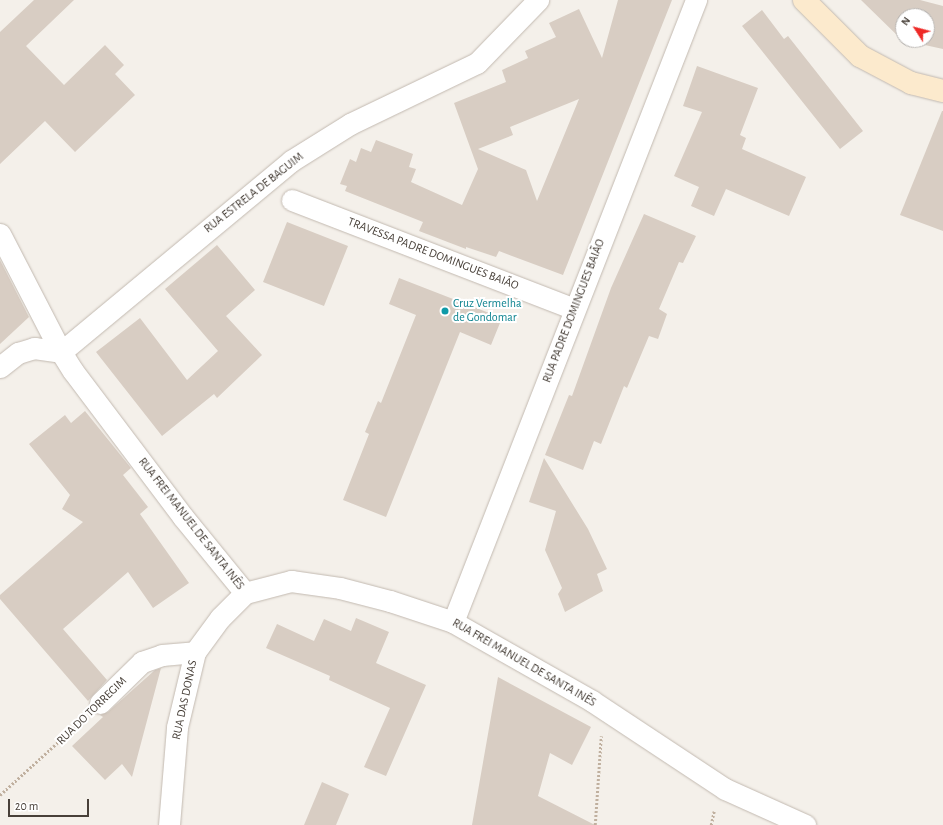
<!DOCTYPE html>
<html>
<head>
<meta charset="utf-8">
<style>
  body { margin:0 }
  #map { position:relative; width:943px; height:825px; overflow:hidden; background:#f4f0ea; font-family:"Alegreya Sans",sans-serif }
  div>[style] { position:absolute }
  .building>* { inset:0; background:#d8cdc3 }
  .path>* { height:2.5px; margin-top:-1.25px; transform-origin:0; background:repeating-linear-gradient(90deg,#c0b09f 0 2px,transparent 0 4px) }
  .roads { filter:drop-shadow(0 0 1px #c2b9b0) drop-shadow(0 0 1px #c2b9b0) }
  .street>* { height:21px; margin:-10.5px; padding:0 10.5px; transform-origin:10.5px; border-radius:10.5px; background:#fff }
  .secondary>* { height:22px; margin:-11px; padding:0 11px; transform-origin:11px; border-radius:11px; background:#fceacd }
  .dots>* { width:11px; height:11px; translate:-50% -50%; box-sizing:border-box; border:2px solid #fff; border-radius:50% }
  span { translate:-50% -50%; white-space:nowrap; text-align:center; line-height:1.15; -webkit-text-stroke:4px #fff; paint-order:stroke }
  .street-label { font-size:12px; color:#484039 }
  .culture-label { font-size:12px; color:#0d838f }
  .left { translate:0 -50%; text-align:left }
  .north { position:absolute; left:895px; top:8px; width:40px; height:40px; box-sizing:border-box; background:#fff; border:1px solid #b6b3b0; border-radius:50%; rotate:306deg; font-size:11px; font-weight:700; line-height:16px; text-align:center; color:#484039 }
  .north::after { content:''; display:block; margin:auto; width:14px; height:18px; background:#ee2a27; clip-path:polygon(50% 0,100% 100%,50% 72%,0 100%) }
  .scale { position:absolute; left:8px; top:799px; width:81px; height:18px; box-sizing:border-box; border:2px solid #484039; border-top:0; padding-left:5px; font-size:12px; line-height:14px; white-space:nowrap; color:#484039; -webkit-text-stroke:3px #fff; paint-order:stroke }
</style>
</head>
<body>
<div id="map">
  <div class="building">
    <div style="clip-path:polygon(34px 0,74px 0,26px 46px,64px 85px,105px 45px,124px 65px,115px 74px,135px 95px,75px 152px,45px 121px,0 164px,0 32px)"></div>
    <div style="clip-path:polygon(evenodd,618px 0,672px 0,563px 275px,499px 251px,496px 257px,466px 247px,466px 249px,419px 231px,423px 222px,345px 191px,347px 186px,340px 184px,350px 159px,356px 162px,361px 148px,371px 152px,376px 140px,413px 154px,409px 167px,416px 169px,411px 182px,462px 205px,478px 169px,454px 103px,506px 82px,502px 70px,528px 58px,525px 51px,556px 37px,549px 23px,579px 9px,602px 58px,618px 0,579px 99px,537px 201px,526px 170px,478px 149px,513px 135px,510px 127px,579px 99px)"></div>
    <div style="clip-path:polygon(evenodd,861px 0,920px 0,943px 6px,943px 49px,902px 40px,861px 0,903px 16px,927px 16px,927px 40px,903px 40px,903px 16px)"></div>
    <div style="clip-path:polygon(762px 10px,784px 39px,788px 36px,863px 131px,840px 149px,742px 26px)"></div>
    <div style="clip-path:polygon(697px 66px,758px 88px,740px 135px,746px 138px,742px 149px,806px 177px,789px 216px,726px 189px,714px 216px,691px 206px,699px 187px,674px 176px,702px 112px,683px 106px)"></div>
    <div style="clip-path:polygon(942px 111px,943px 111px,943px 231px,900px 215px)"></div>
    <div style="clip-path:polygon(644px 214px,696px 236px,683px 263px,679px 262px,659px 309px,667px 314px,658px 339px,649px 336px,627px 388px,624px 386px,601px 444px,594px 441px,583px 470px,545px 455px,569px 395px,572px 396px,611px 288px)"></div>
    <div style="clip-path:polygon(287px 222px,348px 246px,324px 306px,263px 282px)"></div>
    <div style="clip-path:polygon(217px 245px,255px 290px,226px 316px,262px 355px,217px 398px,214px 394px,162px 436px,96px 352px,140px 318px,187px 380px,218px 351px,165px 289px)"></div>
    <div style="clip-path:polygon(0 260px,29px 317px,0 344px)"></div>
    <div style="clip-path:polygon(399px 278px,502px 318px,491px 345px,460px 332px,386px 517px,343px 500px,369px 434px,365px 432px,378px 401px,381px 403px,416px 315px,389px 304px)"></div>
    <div style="clip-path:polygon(85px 411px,131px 468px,123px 475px,148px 507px,140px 514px,189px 583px,153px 608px,128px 572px,63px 629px,107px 680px,88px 701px,0 599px,0 595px,83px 522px,62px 509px,70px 495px,29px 444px,65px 415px,71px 423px)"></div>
    <div style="clip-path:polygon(544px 458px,588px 529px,607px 569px,597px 574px,603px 591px,565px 612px,558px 594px,562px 588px,545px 550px,556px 511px,529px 502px)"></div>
    <div style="clip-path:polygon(356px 618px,389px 632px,376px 663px,426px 685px,386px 776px,364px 767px,390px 708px,329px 680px,330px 676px,266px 648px,277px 624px,314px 641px,324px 619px,351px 631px)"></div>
    <div style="clip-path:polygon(161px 668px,132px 777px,122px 764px,105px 780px,72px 746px,103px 717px,100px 715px,108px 712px,155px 670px)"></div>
    <div style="clip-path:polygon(498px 677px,591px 727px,572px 765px,550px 753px,538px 796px,595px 825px,472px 825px)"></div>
    <div style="clip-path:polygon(322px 782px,349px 794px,336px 825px,304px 825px)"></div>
  </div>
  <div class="path">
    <div style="left:0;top:795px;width:111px;rotate:-42.4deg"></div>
    <div style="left:595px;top:825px;width:89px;rotate:-86.1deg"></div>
    <div style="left:711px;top:825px;width:14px;rotate:-78deg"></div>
  </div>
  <div class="roads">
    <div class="street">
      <div style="left:292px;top:200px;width:302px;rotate:21.1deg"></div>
      <div style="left:0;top:234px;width:133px;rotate:62.7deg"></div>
      <div style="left:61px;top:352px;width:22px;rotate:58deg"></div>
      <div style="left:73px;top:371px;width:183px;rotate:53deg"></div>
      <div style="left:183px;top:517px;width:98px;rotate:50.8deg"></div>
      <div style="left:245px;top:593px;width:48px;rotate:-14.6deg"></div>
      <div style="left:291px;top:581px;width:49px;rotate:8.1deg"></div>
      <div style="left:340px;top:588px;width:52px;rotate:14.6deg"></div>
      <div style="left:390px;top:601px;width:66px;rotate:18.4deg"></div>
      <div style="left:453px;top:622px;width:160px;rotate:29.6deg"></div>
      <div style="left:592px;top:701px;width:159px;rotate:33.5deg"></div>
      <div style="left:725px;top:789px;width:88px;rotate:24.2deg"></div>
      <div style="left:0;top:367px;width:23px;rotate:-38deg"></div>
      <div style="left:18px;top:353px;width:17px;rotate:-17deg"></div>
      <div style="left:34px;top:348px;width:27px;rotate:8deg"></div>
      <div style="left:61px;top:352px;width:299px;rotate:-39.7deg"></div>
      <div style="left:291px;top:161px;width:70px;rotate:-32.1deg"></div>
      <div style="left:350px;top:124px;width:141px;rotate:-25.7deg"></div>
      <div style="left:477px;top:63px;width:88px;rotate:-45.9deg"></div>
      <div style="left:453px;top:622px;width:668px;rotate:-68.66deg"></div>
      <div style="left:100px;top:703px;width:59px;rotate:-44.3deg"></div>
      <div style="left:142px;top:662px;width:21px;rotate:-19deg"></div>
      <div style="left:162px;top:655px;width:33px;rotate:-5deg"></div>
      <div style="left:169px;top:825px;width:98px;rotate:-85.3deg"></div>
      <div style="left:177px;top:727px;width:77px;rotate:-76.5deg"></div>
      <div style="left:195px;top:652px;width:42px;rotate:-53.7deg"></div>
      <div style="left:220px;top:618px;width:35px;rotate:-45deg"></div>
    </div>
    <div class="secondary">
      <div style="left:804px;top:0;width:79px;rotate:45deg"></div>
      <div style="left:860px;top:56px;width:58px;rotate:27.9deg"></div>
      <div style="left:911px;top:83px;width:33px;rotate:14deg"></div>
    </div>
  </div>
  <div class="dots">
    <div style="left:445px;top:311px;background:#0f9aa8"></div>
  </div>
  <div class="street-label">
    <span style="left:254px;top:193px;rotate:-38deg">RUA ESTRELA DE BAGUIM</span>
    <span style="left:433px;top:254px;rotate:21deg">TRAVESSA PADRE DOMINGUES BAIÃO</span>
    <span style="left:574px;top:311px;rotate:-69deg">RUA PADRE DOMINGUES BAIÃO</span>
    <span style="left:191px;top:524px;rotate:52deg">RUA FREI MANUEL DE SANTA INÊS</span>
    <span style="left:524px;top:663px;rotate:30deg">RUA FREI MANUEL DE SANTA INÊS</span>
    <span style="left:185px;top:700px;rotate:-78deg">RUA DAS DONAS</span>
    <span style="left:92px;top:711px;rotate:-44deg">RUA DO TORREGIM</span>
  </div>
  <div class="culture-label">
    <span class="left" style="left:453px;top:311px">Cruz Vermelha<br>de Gondomar</span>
  </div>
  <div class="north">N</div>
  <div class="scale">20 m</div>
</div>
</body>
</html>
